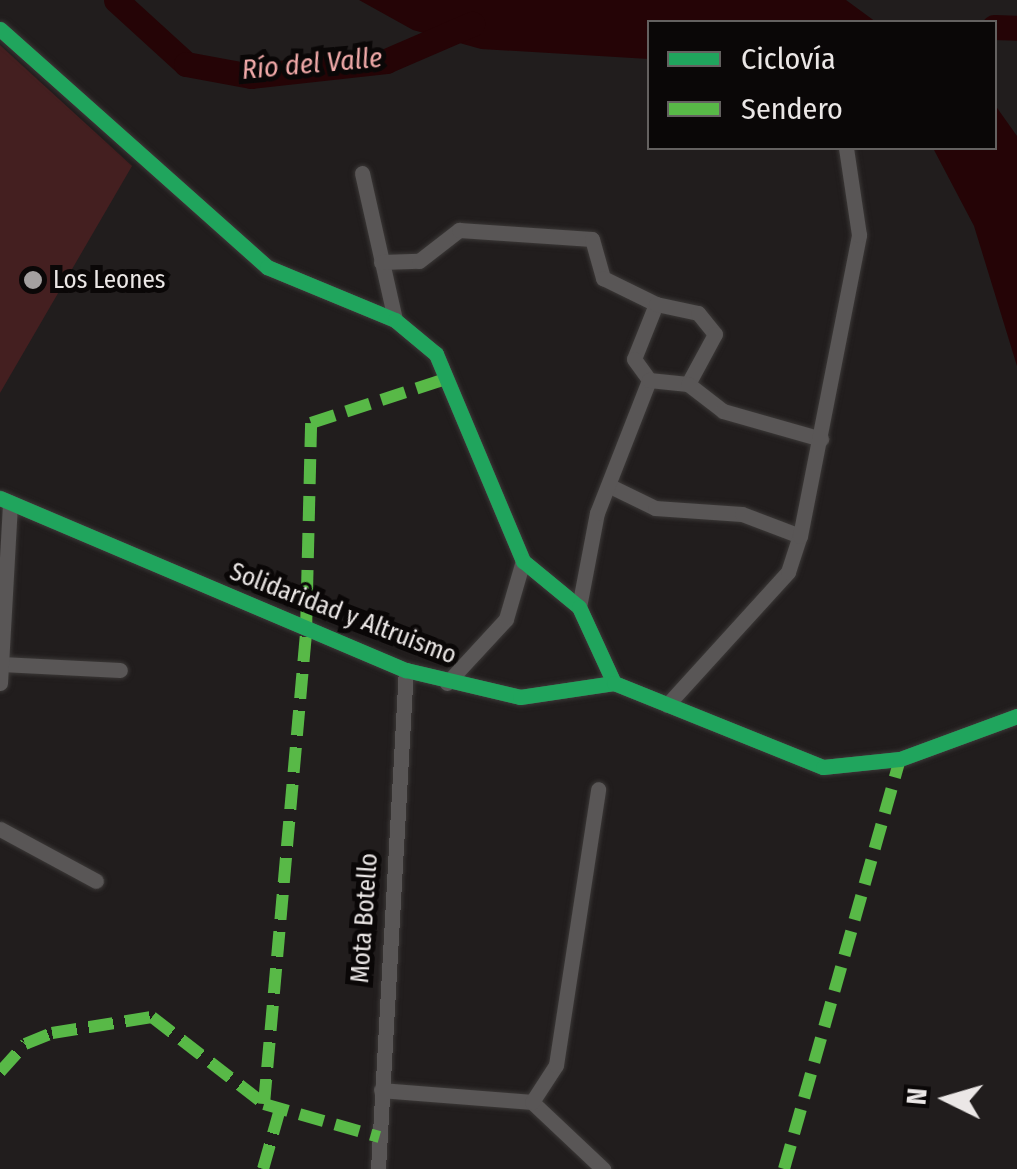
<!DOCTYPE html>
<html>
<head>
<meta charset="utf-8">
<style>
  body { margin:0 }
  #map { position:relative; width:1017px; height:1169px; overflow:hidden; background:#211d1d; font-family:"Fira Sans Condensed",sans-serif }
  div>[style] { position:absolute }
  .green>* { inset:0; background:#441f20 }
  .water>* { inset:0; background:#250406 }
  .river>* { height:25px; margin:-12.5px; padding:0 12.5px; transform-origin:12.5px; border-radius:12.5px; background:#250406 }
  .roads { filter:drop-shadow(0 0 2px #3b3837) drop-shadow(0 0 2px #3b3837) }
  .minor>* { height:15px; margin:-7.5px; padding:0 7.5px; transform-origin:7.5px; border-radius:7.5px; background:#595656 }
  .quiet>* { height:12px; margin-top:-6px; transform-origin:0; background:repeating-linear-gradient(90deg,#58b947 0 25px,transparent 0 37px) }
  .cycleway>* { height:15px; margin:-7.5px; padding:0 7.5px; transform-origin:7.5px; border-radius:7.5px; background:#20a55d }
  .dots>* { width:28px; height:28px; translate:-50% -50%; box-sizing:border-box; border:5px solid #0a0707; border-radius:50% }
  span { translate:-50% -50%; white-space:nowrap; text-align:center; line-height:1.15; -webkit-text-stroke:10px #0a0707; paint-order:stroke }
  .poi-label { font-size:25px; color:#ebe7e6 }
  .left { translate:0 -50%; text-align:left }
  .street-label { font-size:25px; color:#ebe7e6 }
  .water-label { font-size:28px; color:#f1aaa9; font-style:italic }
  .legend { position:absolute; left:647px; top:20px; width:350px; height:130px; box-sizing:border-box; background:#0a0707; border:2px solid #646160; margin:0; padding:12px 18px; list-style:none; font-size:30px; color:#ebe7e6 }
  .legend li { display:flex; align-items:center; gap:20px; height:50px }
  .legend b { width:50px; border:2px solid #646160 }
  .north { position:absolute; left:897px; top:1049px; width:100px; height:100px; -webkit-text-stroke:8px #0a0707; paint-order:stroke; rotate:275deg; font-size:28px; font-weight:700; line-height:40px; text-align:center; color:#ebe7e6 }
  .north::after { content:''; display:block; margin:auto; width:35px; height:45px; background:#ebe7e6; clip-path:polygon(50% 0,100% 100%,50% 72%,0 100%) }
</style>
</head>
<body>
<div id="map">
  <div class="green">
    <div style="clip-path:polygon(0 45px,132px 166px,0 393px)"></div>
  </div>
  <div class="water">
    <div style="clip-path:polygon(359px 0,846px 0,876px 22px,650px 22px,649px 59px,481px 49px,413px 30px)"></div>
    <div style="clip-path:polygon(995px 105px,1017px 136px,1017px 366px,974px 226px,933px 148px,994px 148px)"></div>
  </div>
  <div class="river">
    <div style="left:116px;top:0;width:95px;rotate:42.4deg"></div>
    <div style="left:186px;top:64px;width:66px;rotate:10.5deg"></div>
    <div style="left:251px;top:76px;width:136px;rotate:-6.3deg"></div>
    <div style="left:386px;top:61px;width:94px;rotate:-23.3deg"></div>
    <div style="left:994px;top:27px;width:23px;rotate:2deg"></div>
  </div>
  <div class="roads">
    <div class="minor">
      <div style="left:0;top:29px;width:358px;rotate:41.7deg"></div>
      <div style="left:267px;top:267px;width:139px;rotate:22.5deg"></div>
      <div style="left:395px;top:320px;width:53px;rotate:39.7deg"></div>
      <div style="left:436px;top:354px;width:225px;rotate:67.2deg"></div>
      <div style="left:523px;top:561px;width:72px;rotate:39.4deg"></div>
      <div style="left:579px;top:607px;width:84px;rotate:65.3deg"></div>
      <div style="left:362px;top:173px;width:151px;rotate:77.3deg"></div>
      <div style="left:381px;top:262px;width:38px;rotate:-2deg"></div>
      <div style="left:419px;top:261px;width:51px;rotate:-37.8deg"></div>
      <div style="left:459px;top:230px;width:133px;rotate:3.9deg"></div>
      <div style="left:592px;top:239px;width:41px;rotate:74.2deg"></div>
      <div style="left:603px;top:278px;width:59px;rotate:26.1deg"></div>
      <div style="left:656px;top:304px;width:59px;rotate:111.8deg"></div>
      <div style="left:634px;top:359px;width:26px;rotate:54deg"></div>
      <div style="left:656px;top:304px;width:43px;rotate:12.1deg"></div>
      <div style="left:698px;top:313px;width:27px;rotate:51deg"></div>
      <div style="left:715px;top:334px;width:57px;rotate:118.4deg"></div>
      <div style="left:612px;top:487px;width:48px;rotate:26deg"></div>
      <div style="left:655px;top:508px;width:87px;rotate:3.9deg"></div>
      <div style="left:742px;top:514px;width:62px;rotate:20.8deg"></div>
      <div style="left:0;top:498px;width:441px;rotate:23deg"></div>
      <div style="left:406px;top:670px;width:117px;rotate:13.3deg"></div>
      <div style="left:520px;top:697px;width:95px;rotate:-8.5deg"></div>
      <div style="left:614px;top:683px;width:225px;rotate:21.9deg"></div>
      <div style="left:823px;top:767px;width:77px;rotate:-5.9deg"></div>
      <div style="left:900px;top:759px;width:125px;rotate:-20.2deg"></div>
      <div style="left:579px;top:607px;width:96px;rotate:-79.2deg"></div>
      <div style="left:597px;top:513px;width:143px;rotate:-68.6deg"></div>
      <div style="left:649px;top:380px;width:39px;rotate:6deg"></div>
      <div style="left:688px;top:384px;width:44px;rotate:37.6deg"></div>
      <div style="left:723px;top:411px;width:102px;rotate:15.9deg"></div>
      <div style="left:1px;top:664px;width:119px;rotate:2.9deg"></div>
      <div style="left:0;top:683px;width:181px;rotate:-86.8deg"></div>
      <div style="left:447px;top:683px;width:87px;rotate:-47.3deg"></div>
      <div style="left:506px;top:619px;width:60px;rotate:-73.7deg"></div>
      <div style="left:667px;top:705px;width:180px;rotate:-47.7deg"></div>
      <div style="left:788px;top:572px;width:38px;rotate:-72deg"></div>
      <div style="left:800px;top:536px;width:307px;rotate:-78.9deg"></div>
      <div style="left:859px;top:235px;width:88px;rotate:-98.5deg"></div>
      <div style="left:0;top:829px;width:109px;rotate:28.4deg"></div>
      <div style="left:381px;top:1090px;width:151px;rotate:4.5deg"></div>
      <div style="left:532px;top:1102px;width:98px;rotate:43.3deg"></div>
      <div style="left:532px;top:1102px;width:44px;rotate:-57deg"></div>
      <div style="left:556px;top:1065px;width:279px;rotate:-81.3deg"></div>
      <div style="left:378px;top:1169px;width:500px;rotate:-86.8deg"></div>
    </div>
  </div>
  <div class="quiet">
    <div style="left:0;top:1072px;width:38px;rotate:-48deg"></div>
    <div style="left:25px;top:1044px;width:29px;rotate:-22deg"></div>
    <div style="left:52px;top:1033px;width:101px;rotate:-9.1deg"></div>
    <div style="left:152px;top:1017px;width:142px;rotate:37.8deg"></div>
    <div style="left:264px;top:1104px;width:120px;rotate:16deg"></div>
    <div style="left:264px;top:1104px;width:474px;rotate:-84.9deg"></div>
    <div style="left:306px;top:632px;width:209px;rotate:-88.6deg"></div>
    <div style="left:311px;top:423px;width:148px;rotate:-18.1deg"></div>
    <div style="left:263px;top:1169px;width:62px;rotate:-74.2deg"></div>
    <div style="left:784px;top:1169px;width:426px;rotate:-74.2deg"></div>
  </div>
  <div class="cycleway">
    <div style="left:0;top:29px;width:358px;rotate:41.7deg"></div>
    <div style="left:267px;top:267px;width:139px;rotate:22.5deg"></div>
    <div style="left:395px;top:320px;width:53px;rotate:39.7deg"></div>
    <div style="left:436px;top:354px;width:225px;rotate:67.2deg"></div>
    <div style="left:523px;top:561px;width:72px;rotate:39.4deg"></div>
    <div style="left:579px;top:607px;width:84px;rotate:65.3deg"></div>
    <div style="left:0;top:498px;width:441px;rotate:23deg"></div>
    <div style="left:406px;top:670px;width:117px;rotate:13.3deg"></div>
    <div style="left:520px;top:697px;width:95px;rotate:-8.5deg"></div>
    <div style="left:614px;top:683px;width:225px;rotate:21.9deg"></div>
    <div style="left:823px;top:767px;width:77px;rotate:-5.9deg"></div>
    <div style="left:900px;top:759px;width:125px;rotate:-20.2deg"></div>
  </div>
  <div class="dots">
    <div style="left:33px;top:280px;background:#a4a0a0"></div>
  </div>
  <div class="poi-label">
    <span class="left" style="left:53px;top:280px">Los Leones</span>
  </div>
  <div class="street-label">
    <span style="left:343px;top:614px;rotate:21deg">Solidaridad y Altruismo</span>
    <span style="left:365px;top:918px;rotate:-86deg">Mota Botello</span>
  </div>
  <div class="water-label">
    <span style="left:312px;top:64px;rotate:-5deg">Río del Valle</span>
  </div>
  <ul class="legend">
  <li><b style="height:12px;background:#20a55d"></b>Ciclovía</li>
  <li><b style="height:12px;background:#58b947"></b>Sendero</li>
  </ul>
  <div class="north">N</div>
</div>
</body>
</html>
